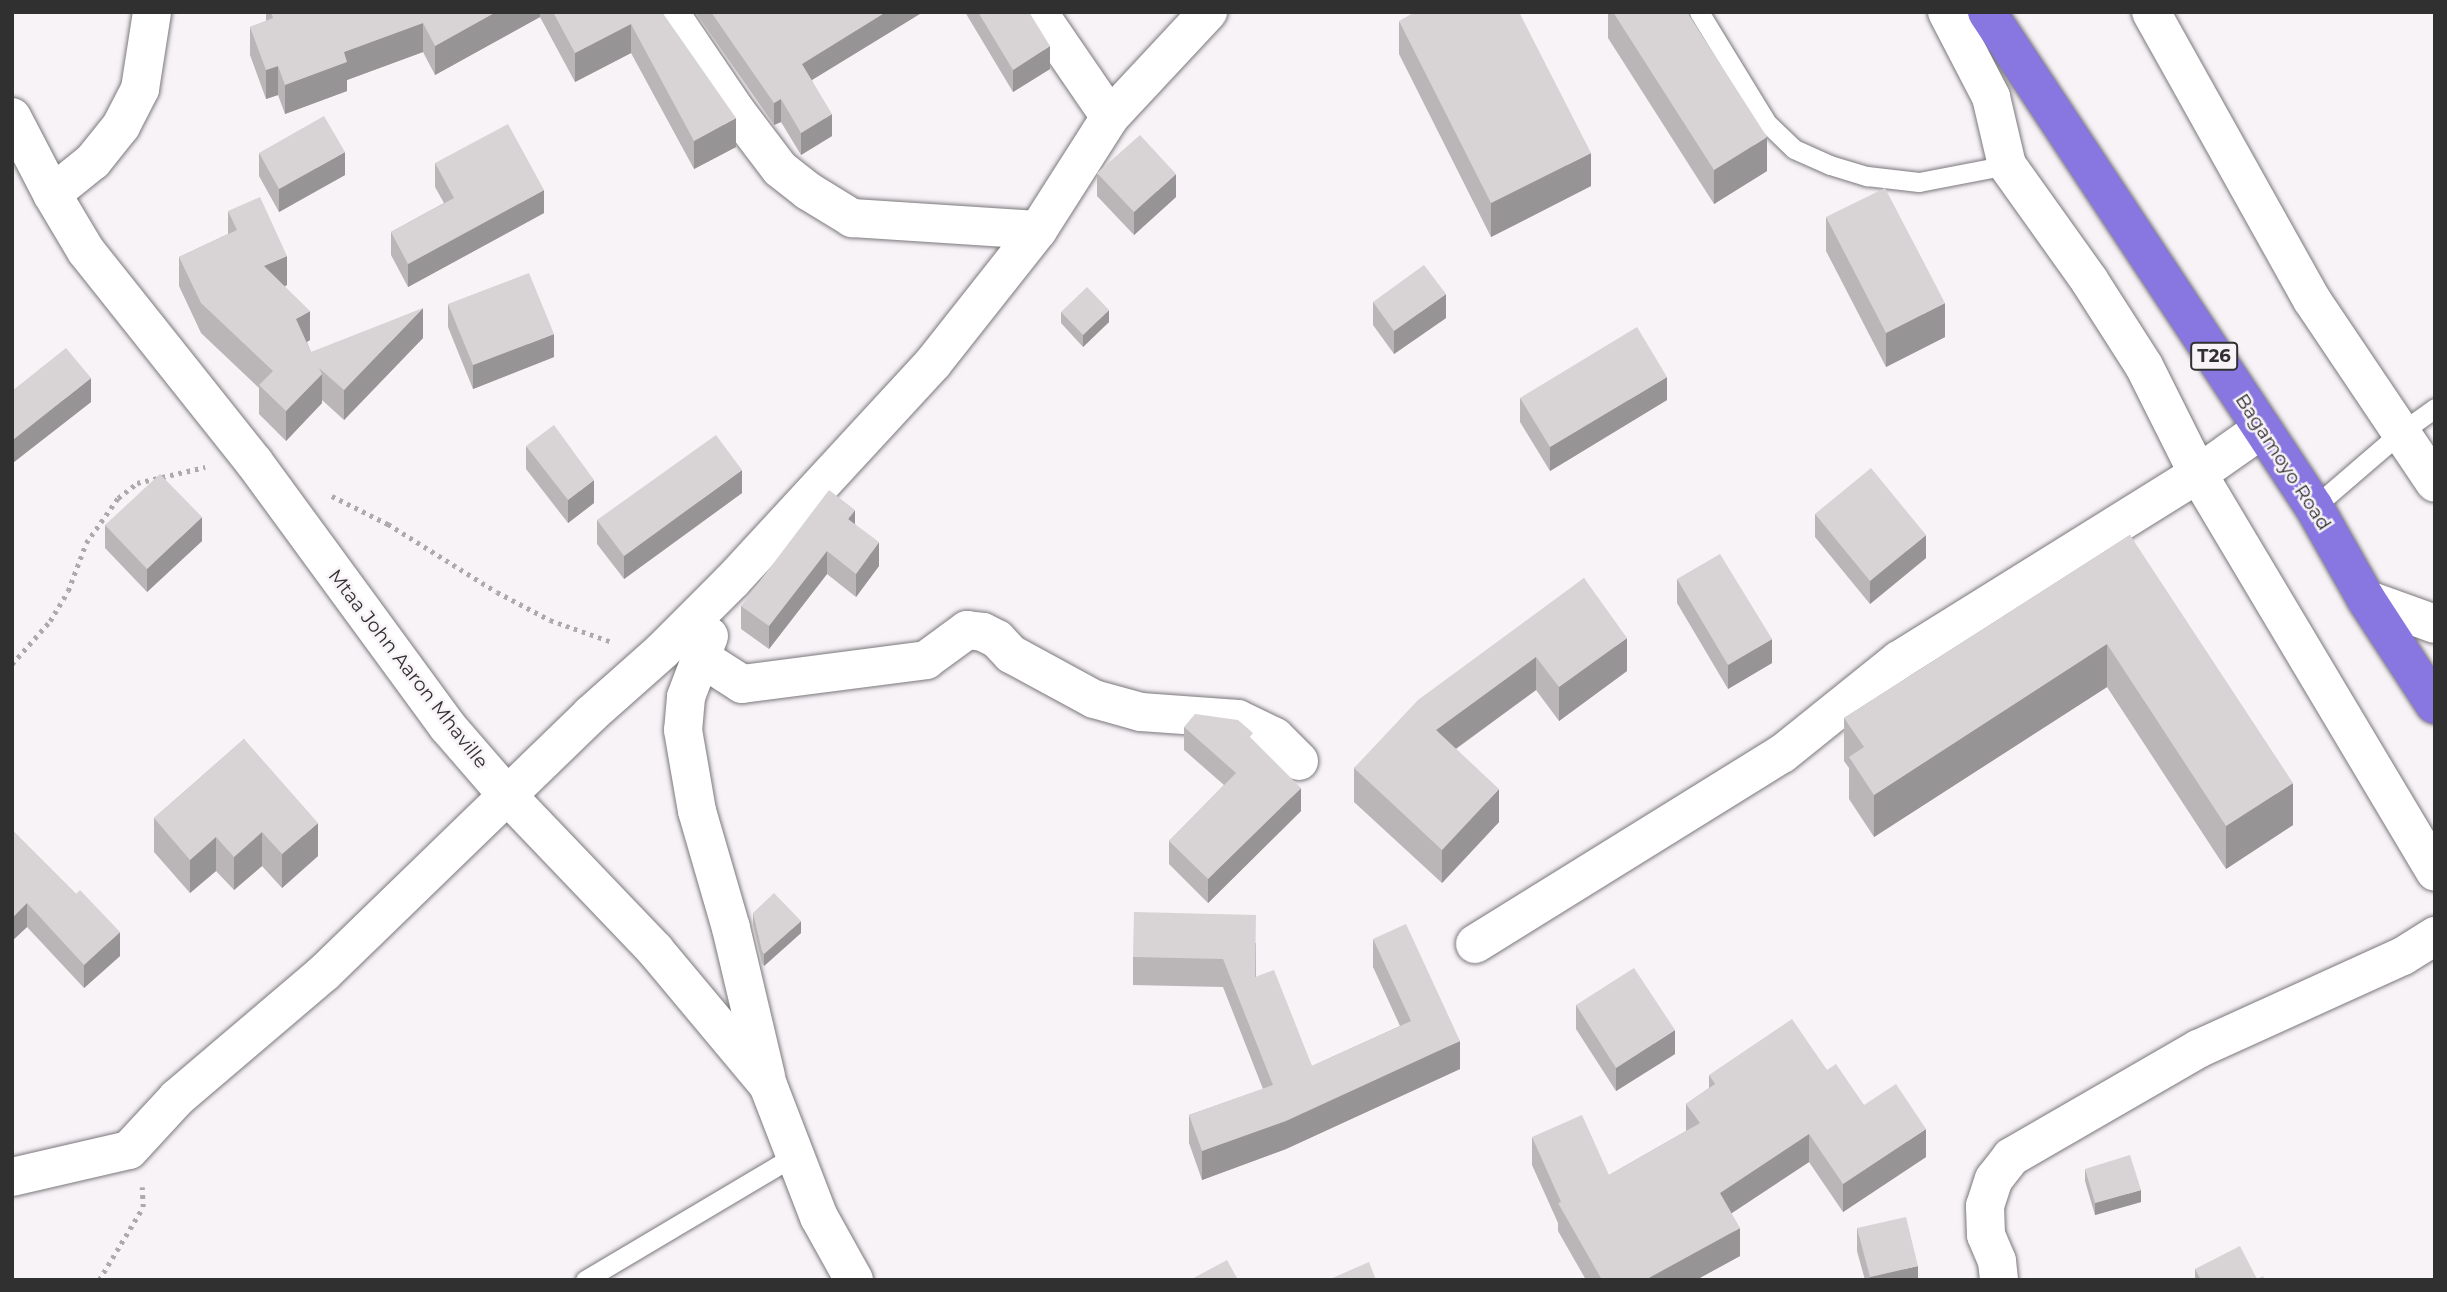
<!DOCTYPE html>
<html>
<head>
<meta charset="utf-8">
<style>
  body { margin:0 }
  #map { position:relative; width:2447px; height:1292px; overflow:hidden; background:#f7f3f7; font-family:Montserrat,sans-serif }
  div>[style] { position:absolute }
  .path>* { height:4.5px; margin-top:-2.25px; transform-origin:0; background:repeating-linear-gradient(90deg,#adaaad 0 3.5px,transparent 0 8.5px) }
  .roads { filter:drop-shadow(0 0 2px #7b787c) drop-shadow(0 0 2px #7b787c) }
  .lane>* { height:19px; margin:-9.5px; padding:0 9.5px; transform-origin:9.5px; border-radius:9.5px; background:#fff }
  .street>* { height:38px; margin:-19px; padding:0 19px; transform-origin:19px; border-radius:19px; background:#fff }
  .highway>* { height:38px; margin:-19px; padding:0 19px; transform-origin:19px; border-radius:19px; background:#8876e1 }
  .wall>* { inset:0; background:#bab5b7 }
  .shaded-wall>* { inset:0; background:#979495 }
  .building>* { inset:0; background:#d8d3d5 }
  span { translate:-50% -50%; white-space:nowrap; text-align:center; line-height:1.15; -webkit-text-stroke:5px #f7f3f7; paint-order:stroke }
  .shield-label span { padding:2px 5px; background:#f7f3f7; border:2px solid; border-radius:5px; -webkit-text-stroke-width:0 }
  .shield-label { font-size:18px; color:#313031; font-weight:700 }
  .street-label { font-size:19px; color:#313031 }
  .frame { position:absolute; inset:0; border:14px solid #313031; pointer-events:none }
</style>
</head>
<body>
<div id="map">
  <div class="path">
    <div style="left:332px;top:496px;width:63px;rotate:26.6deg"></div>
    <div style="left:388px;top:524px;width:128px;rotate:32deg"></div>
    <div style="left:497px;top:592px;width:60px;rotate:27.8deg"></div>
    <div style="left:550px;top:620px;width:66px;rotate:19.5deg"></div>
    <div style="left:12px;top:664px;width:57px;rotate:-48.5deg"></div>
    <div style="left:50px;top:621px;width:35px;rotate:-59deg"></div>
    <div style="left:68px;top:591px;width:51px;rotate:-69.4deg"></div>
    <div style="left:86px;top:543px;width:55px;rotate:-54.6deg"></div>
    <div style="left:118px;top:498px;width:24px;rotate:-38deg"></div>
    <div style="left:137px;top:483px;width:70px;rotate:-13.2deg"></div>
    <div style="left:99px;top:1280px;width:85px;rotate:-58.9deg"></div>
    <div style="left:143px;top:1207px;width:20px;rotate:-93deg"></div>
  </div>
  <div class="roads">
    <div class="lane">
      <div style="left:1699px;top:12px;width:130px;rotate:58.5deg"></div>
      <div style="left:1767px;top:123px;width:37px;rotate:44deg"></div>
      <div style="left:1794px;top:149px;width:39px;rotate:24deg"></div>
      <div style="left:1830px;top:165px;width:39px;rotate:17deg"></div>
      <div style="left:1867px;top:176px;width:52px;rotate:6.6deg"></div>
      <div style="left:1919px;top:182px;width:90px;rotate:-10.9deg"></div>
      <div style="left:2314px;top:507px;width:113px;rotate:-40.7deg"></div>
      <div style="left:2400px;top:433px;width:43px;rotate:-35.5deg"></div>
      <div style="left:585px;top:1280px;width:243px;rotate:-30.7deg"></div>
    </div>
    <div class="street">
      <div style="left:669px;top:12px;width:120px;rotate:55.9deg"></div>
      <div style="left:736px;top:111px;width:73px;rotate:52.8deg"></div>
      <div style="left:780px;top:169px;width:36px;rotate:38deg"></div>
      <div style="left:808px;top:191px;width:52px;rotate:31.5deg"></div>
      <div style="left:852px;top:218px;width:186px;rotate:3.7deg"></div>
      <div style="left:1038px;top:12px;width:127px;rotate:55.6deg"></div>
      <div style="left:1947px;top:12px;width:96px;rotate:62.6deg"></div>
      <div style="left:1991px;top:97px;width:70px;rotate:76.8deg"></div>
      <div style="left:2007px;top:165px;width:141px;rotate:54.5deg"></div>
      <div style="left:2089px;top:280px;width:102px;rotate:57.4deg"></div>
      <div style="left:2144px;top:366px;width:121px;rotate:63.4deg"></div>
      <div style="left:2198px;top:474px;width:463px;rotate:59.2deg"></div>
      <div style="left:2151px;top:12px;width:330px;rotate:60.8deg"></div>
      <div style="left:2312px;top:300px;width:220px;rotate:56.1deg"></div>
      <div style="left:12px;top:117px;width:87px;rotate:62.5deg"></div>
      <div style="left:52px;top:194px;width:66px;rotate:59.2deg"></div>
      <div style="left:86px;top:251px;width:270px;rotate:51.5deg"></div>
      <div style="left:254px;top:462px;width:328px;rotate:53.8deg"></div>
      <div style="left:448px;top:727px;width:90px;rotate:49.1deg"></div>
      <div style="left:507px;top:795px;width:214px;rotate:46.3deg"></div>
      <div style="left:655px;top:950px;width:176px;rotate:50.1deg"></div>
      <div style="left:768px;top:1085px;width:142px;rotate:68.9deg"></div>
      <div style="left:819px;top:1217px;width:72px;rotate:60.9deg"></div>
      <div style="left:52px;top:194px;width:53px;rotate:-38.8deg"></div>
      <div style="left:93px;top:161px;width:45px;rotate:-51.3deg"></div>
      <div style="left:121px;top:126px;width:42px;rotate:-62.8deg"></div>
      <div style="left:140px;top:89px;width:78px;rotate:-81.1deg"></div>
      <div style="left:2366px;top:599px;width:73px;rotate:19.9deg"></div>
      <div style="left:709px;top:636px;width:65px;rotate:110.7deg"></div>
      <div style="left:686px;top:697px;width:33px;rotate:95deg"></div>
      <div style="left:683px;top:730px;width:82px;rotate:80.2deg"></div>
      <div style="left:697px;top:811px;width:122px;rotate:73.8deg"></div>
      <div style="left:731px;top:928px;width:152px;rotate:76.7deg"></div>
      <div style="left:700px;top:657px;width:50px;rotate:32.7deg"></div>
      <div style="left:742px;top:684px;width:186px;rotate:-7.4deg"></div>
      <div style="left:926px;top:660px;width:51px;rotate:-36.2deg"></div>
      <div style="left:967px;top:630px;width:16px;rotate:7deg"></div>
      <div style="left:983px;top:632px;width:16px;rotate:27deg"></div>
      <div style="left:997px;top:639px;width:21px;rotate:47deg"></div>
      <div style="left:1011px;top:654px;width:94px;rotate:28.5deg"></div>
      <div style="left:1094px;top:699px;width:49px;rotate:15.5deg"></div>
      <div style="left:1141px;top:712px;width:97px;rotate:4.1deg"></div>
      <div style="left:1238px;top:719px;width:41px;rotate:25.9deg"></div>
      <div style="left:1275px;top:737px;width:34px;rotate:45deg"></div>
      <div style="left:1475px;top:944px;width:361px;rotate:-31.8deg"></div>
      <div style="left:1782px;top:754px;width:150px;rotate:-38.8deg"></div>
      <div style="left:1899px;top:660px;width:352px;rotate:-31.9deg"></div>
      <div style="left:2198px;top:474px;width:78px;rotate:-35.1deg"></div>
      <div style="left:12px;top:1177px;width:120px;rotate:-13deg"></div>
      <div style="left:129px;top:1150px;width:71px;rotate:-47.3deg"></div>
      <div style="left:177px;top:1098px;width:193px;rotate:-40.4deg"></div>
      <div style="left:324px;top:973px;width:371px;rotate:-44.1deg"></div>
      <div style="left:590px;top:715px;width:96px;rotate:-41.6deg"></div>
      <div style="left:662px;top:651px;width:100px;rotate:-45deg"></div>
      <div style="left:733px;top:580px;width:295px;rotate:-47.3deg"></div>
      <div style="left:933px;top:363px;width:169px;rotate:-51.7deg"></div>
      <div style="left:1038px;top:230px;width:134px;rotate:-57.5deg"></div>
      <div style="left:1110px;top:117px;width:144px;rotate:-47deg"></div>
      <div style="left:1999px;top:1280px;width:19px;rotate:-96deg"></div>
      <div style="left:1997px;top:1261px;width:28px;rotate:-113deg"></div>
      <div style="left:1986px;top:1235px;width:29px;rotate:-92deg"></div>
      <div style="left:1985px;top:1206px;width:28px;rotate:-72deg"></div>
      <div style="left:1994px;top:1179px;width:28px;rotate:-52deg"></div>
      <div style="left:2011px;top:1157px;width:216px;rotate:-30deg"></div>
      <div style="left:2198px;top:1049px;width:225px;rotate:-24.4deg"></div>
      <div style="left:2403px;top:956px;width:38px;rotate:-32deg"></div>
    </div>
    <div class="highway">
      <div style="left:1987px;top:12px;width:593px;rotate:56.55deg"></div>
      <div style="left:2314px;top:507px;width:106px;rotate:60.5deg"></div>
      <div style="left:2366px;top:599px;width:126px;rotate:56.9deg"></div>
    </div>
  </div>
  <div class="wall">
    <div style="clip-path:polygon(266px 12px,662px 12px,736px 147px,694px 169px,631px 53px,575px 82px,540px 17px,435px 75px,423px 52px,347px 80px,347px 91px,285px 114px,278px 95px,266px 99px,250px 55px,250px 27px,266px 21px)"></div>
    <div style="clip-path:polygon(695px 12px,923px 12px,812px 80px,832px 136px,801px 155px,781px 122px,774px 125px)"></div>
    <div style="clip-path:polygon(965px 12px,1029px 12px,1050px 69px,1013px 92px)"></div>
    <div style="clip-path:polygon(1608px 12px,1687px 12px,1767px 171px,1714px 204px,1608px 38px)"></div>
    <div style="clip-path:polygon(1399px 21px,1591px 186px,1491px 237px,1399px 54px)"></div>
    <div style="clip-path:polygon(259px 153px,345px 175px,279px 212px,259px 176px)"></div>
    <div style="clip-path:polygon(435px 163px,544px 213px,408px 287px,391px 255px,391px 232px,444px 203px,435px 187px)"></div>
    <div style="clip-path:polygon(1097px 173px,1176px 197px,1134px 235px,1097px 196px)"></div>
    <div style="clip-path:polygon(228px 211px,287px 285px,285px 286px,310px 340px,307px 342px,311px 352px,423px 338px,344px 420px,322px 400px,322px 403px,286px 441px,259px 414px,259px 388px,201px 333px,179px 286px,179px 257px,228px 234px)"></div>
    <div style="clip-path:polygon(1826px 217px,1945px 337px,1886px 367px,1826px 251px)"></div>
    <div style="clip-path:polygon(1373px 302px,1446px 318px,1394px 354px,1373px 325px)"></div>
    <div style="clip-path:polygon(448px 304px,554px 357px,473px 389px,448px 327px)"></div>
    <div style="clip-path:polygon(1061px 312px,1109px 322px,1083px 347px,1061px 323px)"></div>
    <div style="clip-path:polygon(12px 391px,91px 402px,14px 462px,12px 460px)"></div>
    <div style="clip-path:polygon(1520px 398px,1667px 400px,1550px 471px,1520px 422px)"></div>
    <div style="clip-path:polygon(526px 446px,594px 503px,568px 523px,526px 469px)"></div>
    <div style="clip-path:polygon(742px 493px,624px 579px,597px 544px,597px 520px)"></div>
    <div style="clip-path:polygon(1815px 514px,1926px 558px,1870px 604px,1815px 537px)"></div>
    <div style="clip-path:polygon(855px 524px,879px 566px,856px 597px,827px 574px,769px 649px,741px 629px,741px 606px)"></div>
    <div style="clip-path:polygon(105px 525px,202px 541px,147px 592px,105px 548px)"></div>
    <div style="clip-path:polygon(2130px 535px,2293px 825px,2226px 869px,2107px 687px,1874px 837px,1849px 799px,1849px 768px,1844px 761px,1844px 718px)"></div>
    <div style="clip-path:polygon(1584px 578px,1627px 671px,1559px 721px,1536px 690px,1456px 749px,1499px 822px,1442px 883px,1354px 802px,1354px 768px)"></div>
    <div style="clip-path:polygon(1677px 579px,1772px 663px,1728px 689px,1677px 603px)"></div>
    <div style="clip-path:polygon(1184px 727px,1253px 740px,1301px 811px,1208px 903px,1169px 864px,1169px 841px,1224px 785px,1184px 750px)"></div>
    <div style="clip-path:polygon(244px 739px,318px 856px,282px 888px,262px 866px,234px 890px,216px 871px,190px 893px,154px 852px,154px 818px)"></div>
    <div style="clip-path:polygon(12px 830px,76px 894px,120px 956px,84px 988px,27px 927px,12px 941px)"></div>
    <div style="clip-path:polygon(753px 913px,801px 933px,764px 966px,762px 963px,753px 925px)"></div>
    <div style="clip-path:polygon(1373px 939px,1460px 1069px,1286px 1149px,1202px 1180px,1189px 1143px,1189px 1115px,1263px 1089px,1223px 987px,1133px 985px,1133px 957px,1256px 943px,1256px 977px,1312px 1066px,1400px 1026px,1373px 967px)"></div>
    <div style="clip-path:polygon(1576px 1005px,1675px 1054px,1616px 1091px,1576px 1029px)"></div>
    <div style="clip-path:polygon(1827px 1070px,1864px 1105px,1926px 1157px,1843px 1212px,1809px 1162px,1731px 1213px,1740px 1256px,1696px 1280px,1586px 1280px,1558px 1231px,1558px 1223px,1532px 1165px,1532px 1137px,1609px 1175px,1686px 1131px,1686px 1104px,1709px 1088px,1709px 1075px)"></div>
    <div style="clip-path:polygon(2085px 1169px,2141px 1202px,2095px 1215px,2085px 1181px)"></div>
    <div style="clip-path:polygon(1857px 1228px,1918px 1280px,1865px 1280px,1857px 1251px)"></div>
    <div style="clip-path:polygon(2195px 1269px,2257px 1279px,2265px 1280px,2195px 1280px)"></div>
  </div>
  <div class="shaded-wall">
    <div style="clip-path:polygon(496px 12px,540px 12px,540px 17px,435px 75px,435px 46px)"></div>
    <div style="clip-path:polygon(886px 12px,923px 12px,802px 86px,802px 64px)"></div>
    <div style="clip-path:polygon(423px 23px,423px 52px,347px 80px,347px 91px,285px 114px,285px 85px,344px 52px)"></div>
    <div style="clip-path:polygon(631px 24px,631px 53px,575px 82px,575px 53px)"></div>
    <div style="clip-path:polygon(1050px 46px,1050px 69px,1013px 92px,1013px 70px)"></div>
    <div style="clip-path:polygon(278px 66px,278px 95px,266px 99px,266px 70px)"></div>
    <div style="clip-path:polygon(781px 99px,781px 122px,774px 125px,774px 103px)"></div>
    <div style="clip-path:polygon(832px 114px,832px 136px,801px 155px,801px 133px)"></div>
    <div style="clip-path:polygon(736px 118px,736px 147px,694px 169px,694px 141px)"></div>
    <div style="clip-path:polygon(1767px 137px,1767px 171px,1714px 204px,1714px 170px)"></div>
    <div style="clip-path:polygon(345px 152px,345px 175px,279px 212px,279px 189px)"></div>
    <div style="clip-path:polygon(1591px 153px,1591px 186px,1491px 237px,1491px 203px)"></div>
    <div style="clip-path:polygon(1176px 174px,1176px 197px,1134px 235px,1134px 212px)"></div>
    <div style="clip-path:polygon(544px 190px,544px 213px,408px 287px,408px 264px)"></div>
    <div style="clip-path:polygon(287px 256px,287px 285px,264px 296px,264px 266px)"></div>
    <div style="clip-path:polygon(1446px 294px,1446px 318px,1394px 354px,1394px 331px)"></div>
    <div style="clip-path:polygon(1945px 303px,1945px 337px,1886px 367px,1886px 333px)"></div>
    <div style="clip-path:polygon(423px 308px,423px 338px,344px 420px,344px 390px)"></div>
    <div style="clip-path:polygon(1109px 310px,1109px 322px,1083px 347px,1083px 335px)"></div>
    <div style="clip-path:polygon(310px 311px,310px 340px,296px 348px,296px 319px)"></div>
    <div style="clip-path:polygon(554px 334px,554px 357px,473px 389px,473px 365px)"></div>
    <div style="clip-path:polygon(322px 374px,322px 403px,286px 441px,286px 411px)"></div>
    <div style="clip-path:polygon(1667px 377px,1667px 400px,1550px 471px,1550px 447px)"></div>
    <div style="clip-path:polygon(91px 378px,91px 402px,14px 462px,14px 439px)"></div>
    <div style="clip-path:polygon(742px 470px,742px 493px,624px 579px,624px 556px)"></div>
    <div style="clip-path:polygon(594px 480px,594px 503px,568px 523px,568px 500px)"></div>
    <div style="clip-path:polygon(855px 510px,855px 534px,848px 519px)"></div>
    <div style="clip-path:polygon(202px 517px,202px 541px,147px 592px,147px 569px)"></div>
    <div style="clip-path:polygon(1926px 535px,1926px 558px,1870px 604px,1870px 581px)"></div>
    <div style="clip-path:polygon(879px 542px,879px 566px,856px 597px,856px 574px)"></div>
    <div style="clip-path:polygon(827px 551px,827px 574px,769px 649px,769px 626px)"></div>
    <div style="clip-path:polygon(1627px 638px,1627px 671px,1559px 721px,1559px 687px)"></div>
    <div style="clip-path:polygon(1772px 639px,1772px 663px,1728px 689px,1728px 665px)"></div>
    <div style="clip-path:polygon(2107px 644px,2107px 687px,1874px 837px,1874px 795px)"></div>
    <div style="clip-path:polygon(1536px 657px,1536px 690px,1436px 763px,1436px 730px)"></div>
    <div style="clip-path:polygon(2293px 783px,2293px 825px,2226px 869px,2226px 826px)"></div>
    <div style="clip-path:polygon(1301px 788px,1301px 811px,1208px 903px,1208px 879px)"></div>
    <div style="clip-path:polygon(1499px 789px,1499px 822px,1442px 883px,1442px 850px)"></div>
    <div style="clip-path:polygon(318px 823px,318px 856px,282px 888px,282px 854px)"></div>
    <div style="clip-path:polygon(262px 832px,262px 866px,234px 890px,234px 857px)"></div>
    <div style="clip-path:polygon(216px 837px,216px 871px,190px 893px,190px 860px)"></div>
    <div style="clip-path:polygon(27px 903px,27px 927px,12px 941px,12px 918px)"></div>
    <div style="clip-path:polygon(801px 921px,801px 933px,764px 966px,764px 954px)"></div>
    <div style="clip-path:polygon(120px 932px,120px 956px,84px 988px,84px 965px)"></div>
    <div style="clip-path:polygon(1675px 1030px,1675px 1054px,1616px 1091px,1616px 1068px)"></div>
    <div style="clip-path:polygon(1460px 1041px,1460px 1069px,1286px 1149px,1202px 1180px,1202px 1151px)"></div>
    <div style="clip-path:polygon(1926px 1129px,1926px 1157px,1843px 1212px,1843px 1184px)"></div>
    <div style="clip-path:polygon(1809px 1134px,1809px 1162px,1720px 1221px,1720px 1193px)"></div>
    <div style="clip-path:polygon(2141px 1190px,2141px 1202px,2095px 1215px,2095px 1203px)"></div>
    <div style="clip-path:polygon(1740px 1228px,1740px 1256px,1696px 1280px,1645px 1280px)"></div>
    <div style="clip-path:polygon(1918px 1266px,1918px 1280px,1870px 1280px,1870px 1277px)"></div>
  </div>
  <div class="building">
    <div style="clip-path:polygon(271px 12px,496px 12px,435px 46px,423px 23px,344px 52px,347px 62px,285px 85px,278px 66px,266px 70px,250px 27px,273px 18px)"></div>
    <div style="clip-path:polygon(553px 12px,662px 12px,736px 118px,694px 141px,631px 24px,575px 53px)"></div>
    <div style="clip-path:polygon(711px 12px,886px 12px,802px 64px,832px 114px,801px 133px,781px 99px,774px 103px)"></div>
    <div style="clip-path:polygon(978px 12px,1029px 12px,1050px 46px,1013px 70px)"></div>
    <div style="clip-path:polygon(1415px 12px,1519px 12px,1591px 153px,1491px 203px,1399px 21px)"></div>
    <div style="clip-path:polygon(1613px 12px,1687px 12px,1767px 137px,1714px 170px)"></div>
    <div style="clip-path:polygon(324px 116px,345px 152px,279px 189px,259px 153px)"></div>
    <div style="clip-path:polygon(508px 124px,544px 190px,408px 264px,391px 232px,454px 198px,435px 163px)"></div>
    <div style="clip-path:polygon(1140px 135px,1176px 174px,1134px 212px,1097px 173px)"></div>
    <div style="clip-path:polygon(1885px 188px,1945px 303px,1886px 333px,1826px 217px)"></div>
    <div style="clip-path:polygon(260px 197px,287px 256px,264px 266px,310px 311px,296px 319px,311px 352px,423px 308px,344px 390px,319px 368px,322px 374px,286px 411px,259px 385px,273px 371px,201px 303px,179px 257px,237px 230px,228px 211px)"></div>
    <div style="clip-path:polygon(1424px 265px,1446px 294px,1394px 331px,1373px 302px)"></div>
    <div style="clip-path:polygon(529px 273px,554px 334px,473px 365px,448px 304px)"></div>
    <div style="clip-path:polygon(1087px 287px,1109px 310px,1083px 335px,1061px 312px)"></div>
    <div style="clip-path:polygon(1637px 327px,1667px 377px,1550px 447px,1520px 398px)"></div>
    <div style="clip-path:polygon(66px 348px,91px 378px,14px 439px,12px 436px,12px 391px)"></div>
    <div style="clip-path:polygon(554px 425px,594px 480px,568px 500px,526px 446px)"></div>
    <div style="clip-path:polygon(716px 435px,742px 470px,624px 556px,597px 520px)"></div>
    <div style="clip-path:polygon(1871px 468px,1926px 535px,1870px 581px,1815px 514px)"></div>
    <div style="clip-path:polygon(160px 474px,202px 517px,147px 569px,105px 525px)"></div>
    <div style="clip-path:polygon(829px 490px,855px 510px,848px 519px,879px 542px,856px 574px,827px 551px,769px 626px,741px 606px)"></div>
    <div style="clip-path:polygon(2130px 535px,2293px 783px,2226px 826px,2107px 644px,1874px 795px,1849px 757px,1864px 747px,1844px 718px)"></div>
    <div style="clip-path:polygon(1720px 554px,1772px 639px,1728px 665px,1677px 579px)"></div>
    <div style="clip-path:polygon(1584px 578px,1627px 638px,1559px 687px,1536px 657px,1436px 730px,1499px 789px,1442px 850px,1354px 768px,1418px 700px)"></div>
    <div style="clip-path:polygon(1195px 714px,1238px 720px,1253px 733px,1250px 737px,1301px 788px,1208px 879px,1169px 841px,1236px 773px,1184px 727px)"></div>
    <div style="clip-path:polygon(244px 739px,318px 823px,282px 854px,262px 832px,234px 857px,216px 837px,190px 860px,154px 818px)"></div>
    <div style="clip-path:polygon(12px 830px,76px 894px,80px 890px,120px 932px,84px 965px,27px 903px,12px 918px)"></div>
    <div style="clip-path:polygon(774px 893px,801px 921px,764px 954px,762px 951px,753px 913px)"></div>
    <div style="clip-path:polygon(1134px 912px,1256px 915px,1255px 977px,1274px 970px,1312px 1066px,1411px 1021px,1373px 939px,1406px 924px,1460px 1041px,1286px 1121px,1202px 1151px,1189px 1115px,1273px 1085px,1223px 959px,1133px 957px)"></div>
    <div style="clip-path:polygon(1634px 968px,1675px 1030px,1616px 1068px,1576px 1005px)"></div>
    <div style="clip-path:polygon(1792px 1019px,1827px 1070px,1836px 1064px,1864px 1105px,1896px 1084px,1926px 1129px,1843px 1184px,1809px 1134px,1720px 1193px,1740px 1228px,1645px 1280px,1602px 1280px,1558px 1203px,1561px 1202px,1532px 1137px,1582px 1115px,1609px 1175px,1700px 1123px,1686px 1104px,1715px 1084px,1709px 1075px)"></div>
    <div style="clip-path:polygon(2130px 1155px,2141px 1190px,2095px 1203px,2085px 1169px)"></div>
    <div style="clip-path:polygon(1906px 1217px,1918px 1266px,1870px 1277px,1857px 1228px)"></div>
    <div style="clip-path:polygon(2240px 1246px,2257px 1279px,2263px 1276px,2265px 1280px,2201px 1280px,2195px 1269px)"></div>
    <div style="clip-path:polygon(1227px 1260px,1238px 1280px,1190px 1280px)"></div>
    <div style="clip-path:polygon(1369px 1262px,1376px 1280px,1328px 1280px)"></div>
  </div>
  <div class="shield-label">
    <span style="left:2214px;top:356px">T26</span>
  </div>
  <div class="street-label">
    <span style="left:2283px;top:462px;rotate:57deg">Bagamoyo Road</span>
    <span style="left:408px;top:669px;rotate:52deg">Mtaa John Aaron Mhaville</span>
  </div>
  <div class="frame"></div>
</div>
</body>
</html>
